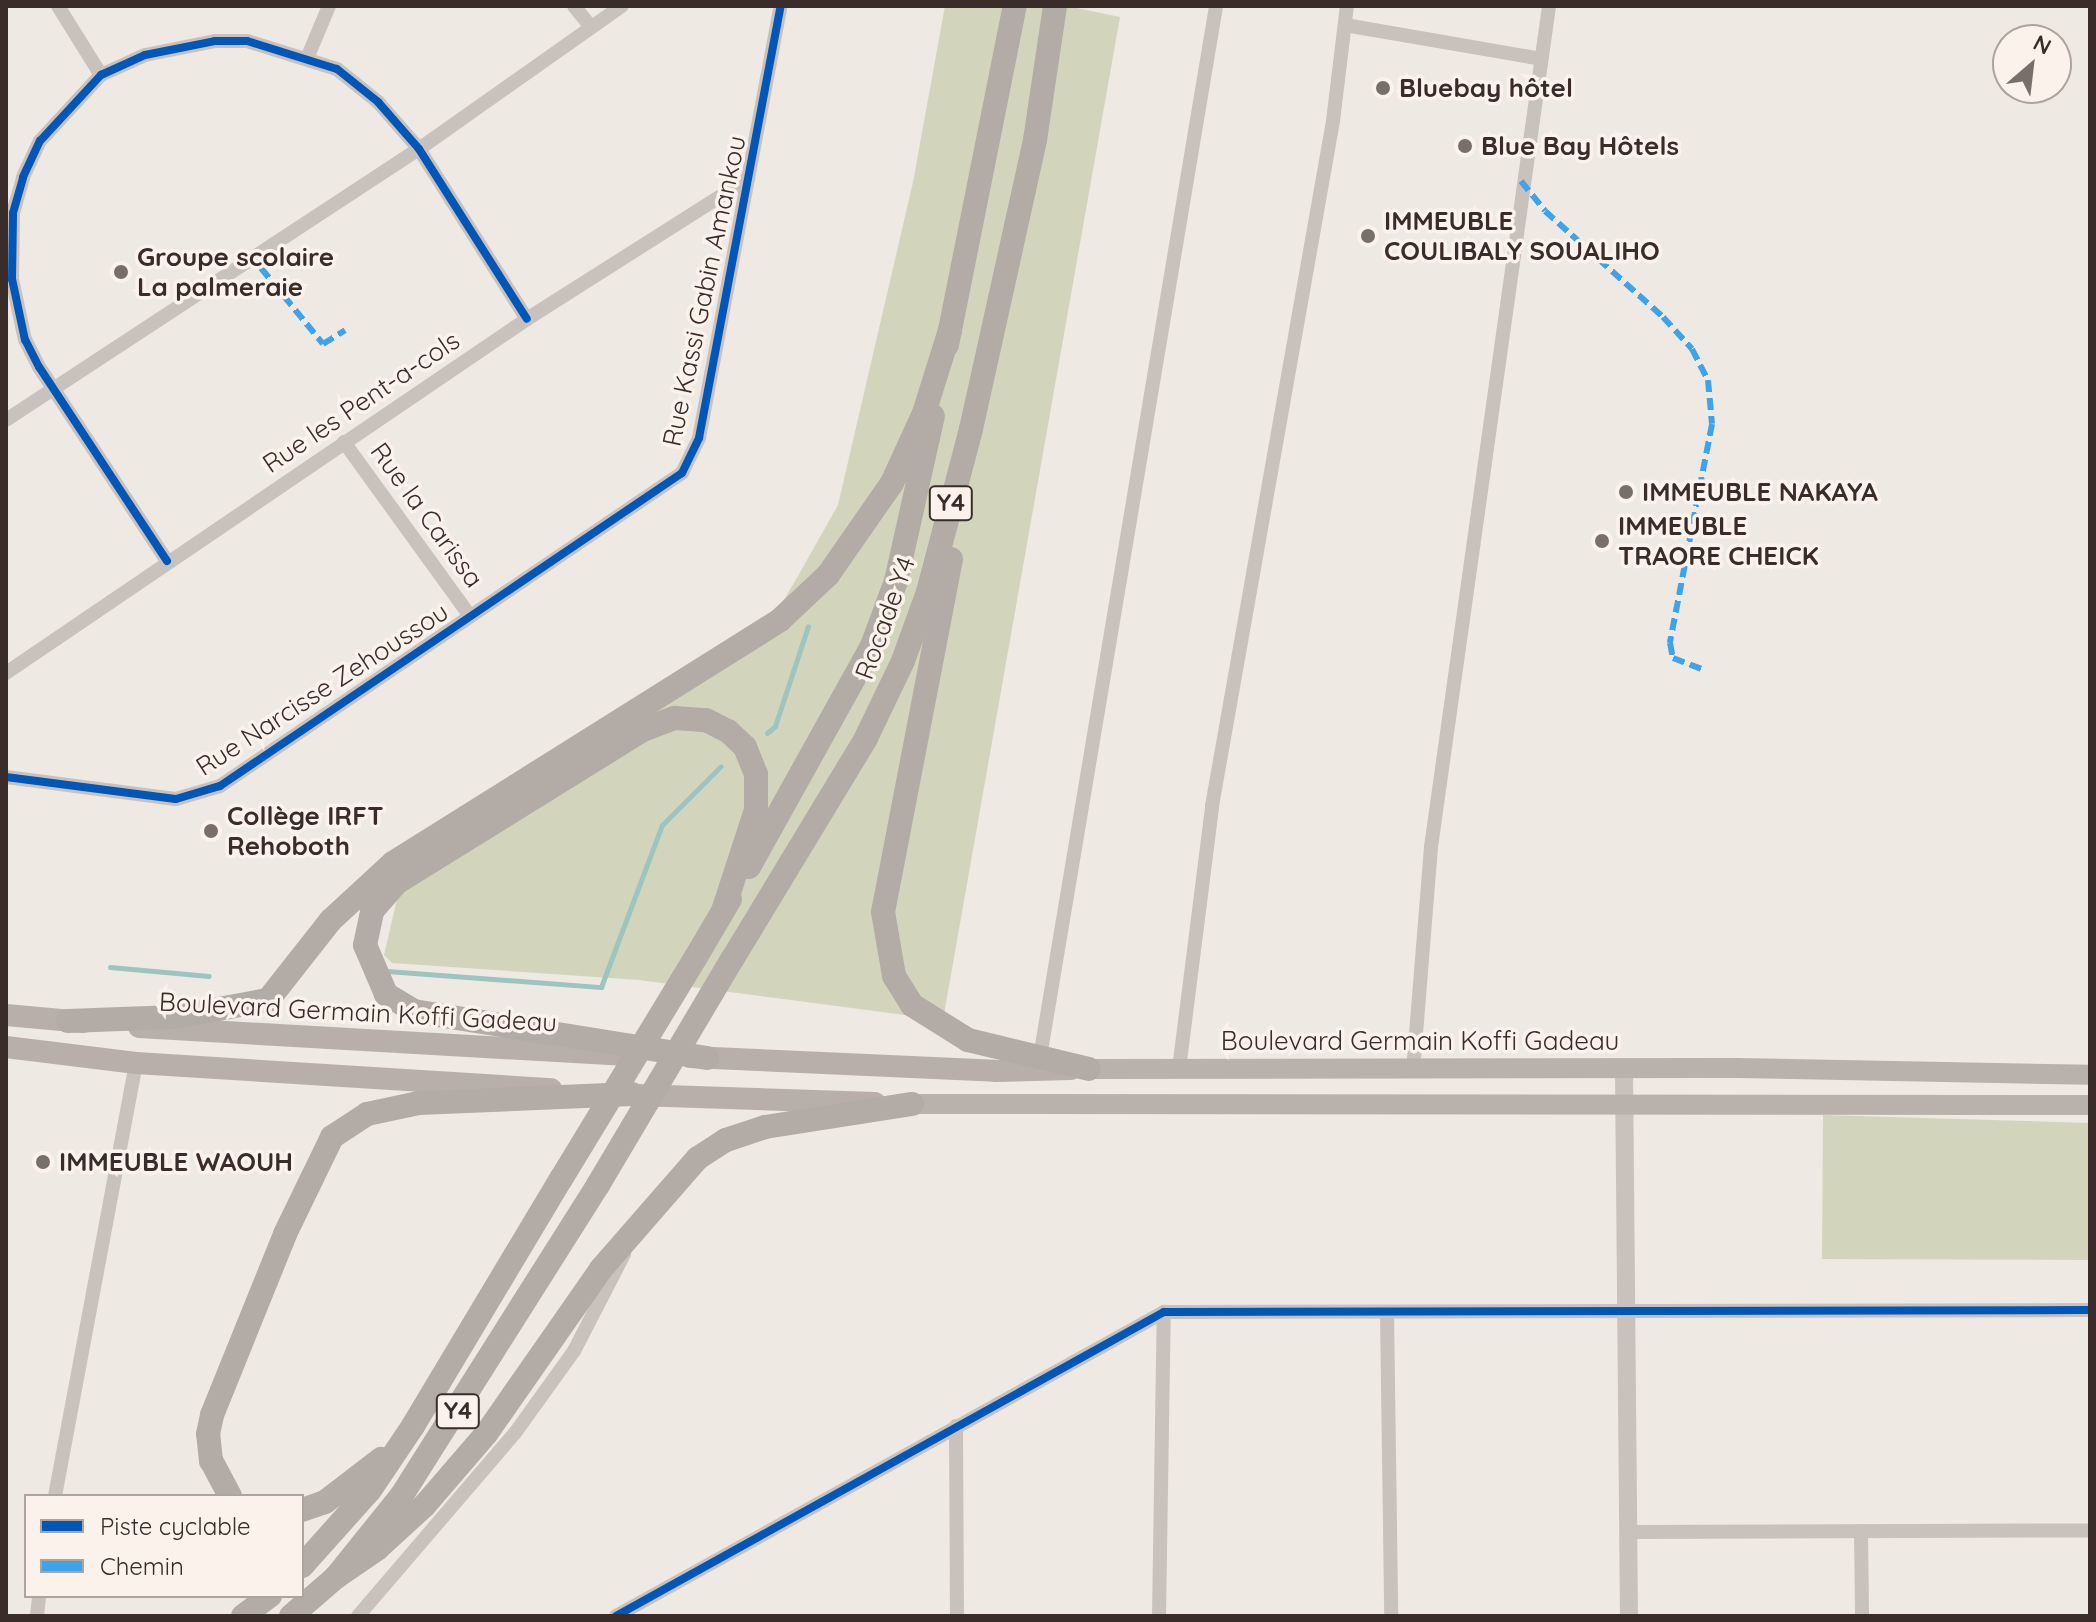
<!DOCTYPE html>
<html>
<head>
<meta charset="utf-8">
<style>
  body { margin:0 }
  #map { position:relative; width:2096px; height:1622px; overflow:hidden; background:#efe9e3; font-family:Quicksand,sans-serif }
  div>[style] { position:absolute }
  .green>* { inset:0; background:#d2d5bc }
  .stream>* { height:5px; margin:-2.5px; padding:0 2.5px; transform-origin:2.5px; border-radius:2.5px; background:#9ec4c0 }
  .minor>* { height:14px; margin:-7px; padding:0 7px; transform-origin:7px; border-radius:7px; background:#c9c1bc }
  .tertiary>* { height:18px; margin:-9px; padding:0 9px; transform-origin:9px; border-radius:9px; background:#c9c1bc }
  .secondary>* { height:20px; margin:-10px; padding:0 10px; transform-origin:10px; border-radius:10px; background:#b9b1ac }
  .primary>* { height:22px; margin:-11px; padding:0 11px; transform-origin:11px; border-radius:11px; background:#b8afab }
  .trunk>* { height:24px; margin:-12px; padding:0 12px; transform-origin:12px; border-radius:12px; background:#b3aba6 }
  .trunk-bridge>* { height:24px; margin:-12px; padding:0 12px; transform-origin:12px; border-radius:12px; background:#b3aba6 }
  .quiet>* { height:6px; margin-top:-3px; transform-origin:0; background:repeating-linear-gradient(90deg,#3fa3eb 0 12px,transparent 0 18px) }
  .cycleway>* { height:8px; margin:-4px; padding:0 4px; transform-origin:4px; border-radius:4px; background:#0057b8 }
  .dots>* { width:22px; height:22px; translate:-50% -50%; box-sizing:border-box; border:4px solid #fbf2eb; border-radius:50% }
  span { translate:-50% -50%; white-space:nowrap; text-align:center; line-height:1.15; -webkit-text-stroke:7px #fbf2eb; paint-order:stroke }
  .shield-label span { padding:2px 6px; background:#fbf2eb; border:2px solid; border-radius:6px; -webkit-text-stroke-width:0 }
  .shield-label { font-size:24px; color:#3a2d29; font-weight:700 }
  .poi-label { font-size:26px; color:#3a2d29; font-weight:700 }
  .left { translate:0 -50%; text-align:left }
  .street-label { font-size:26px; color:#3a2d29 }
  .frame { position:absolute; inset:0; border:8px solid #3a2d29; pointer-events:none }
  .legend { position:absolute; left:24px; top:1494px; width:280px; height:104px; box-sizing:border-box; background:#fbf2eb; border:2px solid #aea39d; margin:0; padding:10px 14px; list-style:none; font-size:24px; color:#3a2d29 }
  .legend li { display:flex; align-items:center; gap:16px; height:40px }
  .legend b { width:40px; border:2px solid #aea39d }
  .north { position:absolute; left:1992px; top:24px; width:80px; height:80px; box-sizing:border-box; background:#fbf2eb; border:2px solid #aea39d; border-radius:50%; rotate:28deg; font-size:22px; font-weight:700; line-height:32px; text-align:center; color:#3a2d29 }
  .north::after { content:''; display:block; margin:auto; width:28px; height:36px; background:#796f6a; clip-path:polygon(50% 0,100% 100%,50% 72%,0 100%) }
</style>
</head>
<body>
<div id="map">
  <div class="green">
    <div style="clip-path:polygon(945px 6px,1067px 6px,1120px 17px,943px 1020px,639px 980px,392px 963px,384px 955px,405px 865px,755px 649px,798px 576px,838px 505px,913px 182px)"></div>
    <div style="clip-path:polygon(1823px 1115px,2090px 1123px,2090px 1260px,1822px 1259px)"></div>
  </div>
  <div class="stream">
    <div style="left:767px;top:733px;width:11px;rotate:-41deg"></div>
    <div style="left:775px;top:726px;width:105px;rotate:-71.7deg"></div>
    <div style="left:110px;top:967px;width:99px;rotate:5.2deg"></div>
    <div style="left:387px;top:971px;width:215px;rotate:4.3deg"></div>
    <div style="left:601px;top:987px;width:173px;rotate:-69.4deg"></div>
    <div style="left:662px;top:825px;width:83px;rotate:-45deg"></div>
  </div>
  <div class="minor">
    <div style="left:58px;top:6px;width:81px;rotate:58.1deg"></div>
    <div style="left:574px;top:6px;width:27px;rotate:51deg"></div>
    <div style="left:1345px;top:25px;width:199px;rotate:9.8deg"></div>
    <div style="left:308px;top:56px;width:54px;rotate:-67.2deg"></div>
    <div style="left:6px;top:420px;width:494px;rotate:-33.3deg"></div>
    <div style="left:419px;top:149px;width:248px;rotate:-35.2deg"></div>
    <div style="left:344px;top:442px;width:215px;rotate:54.1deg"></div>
    <div style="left:167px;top:561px;width:232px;rotate:-123.4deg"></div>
    <div style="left:39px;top:367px;width:30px;rotate:-117deg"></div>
    <div style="left:25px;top:340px;width:62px;rotate:-102deg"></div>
    <div style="left:12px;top:279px;width:66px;rotate:-89.1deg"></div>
    <div style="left:13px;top:213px;width:37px;rotate:-74deg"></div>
    <div style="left:23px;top:177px;width:40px;rotate:-65deg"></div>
    <div style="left:40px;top:141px;width:90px;rotate:-47.3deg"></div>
    <div style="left:101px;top:75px;width:48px;rotate:-24.4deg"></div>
    <div style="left:145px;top:55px;width:71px;rotate:-11.3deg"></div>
    <div style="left:215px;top:41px;width:32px"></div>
    <div style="left:247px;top:41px;width:94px;rotate:17.3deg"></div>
    <div style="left:337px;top:69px;width:53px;rotate:38.8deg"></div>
    <div style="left:378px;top:102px;width:62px;rotate:48.9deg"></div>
    <div style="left:419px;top:149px;width:201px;rotate:57.6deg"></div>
    <div style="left:6px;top:673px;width:630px;rotate:-34.19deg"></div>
    <div style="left:527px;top:319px;width:262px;rotate:-32.4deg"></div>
    <div style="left:6px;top:777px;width:171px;rotate:7.4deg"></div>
    <div style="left:176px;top:799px;width:46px;rotate:-16.5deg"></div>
    <div style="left:220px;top:786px;width:558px;rotate:-34.12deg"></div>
    <div style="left:682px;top:473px;width:39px;rotate:-64deg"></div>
    <div style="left:699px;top:438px;width:440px;rotate:-79.3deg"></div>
    <div style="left:1039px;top:1063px;width:1072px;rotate:-80.49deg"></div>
    <div style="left:1179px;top:1069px;width:265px;rotate:-82.8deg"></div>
    <div style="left:1212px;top:806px;width:696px;rotate:-79.98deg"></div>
    <div style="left:1333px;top:121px;width:116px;rotate:-83.1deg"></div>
    <div style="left:1413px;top:1071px;width:225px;rotate:-85.4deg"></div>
    <div style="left:1431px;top:847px;width:849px;rotate:-82.01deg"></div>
    <div style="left:1387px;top:1312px;width:304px;rotate:89.2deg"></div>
    <div style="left:956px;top:1426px;width:190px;rotate:89.7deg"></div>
    <div style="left:55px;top:1496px;width:441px;rotate:-79.4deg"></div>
    <div style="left:1861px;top:1531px;width:85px;rotate:89.3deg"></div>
    <div style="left:1628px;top:1532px;width:462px;rotate:-0.2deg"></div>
    <div style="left:37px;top:1616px;width:20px;rotate:-84deg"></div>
    <div style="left:358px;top:1616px;width:241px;rotate:-49.4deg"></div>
    <div style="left:515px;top:1433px;width:101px;rotate:-54.3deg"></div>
    <div style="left:574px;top:1351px;width:109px;rotate:-62.7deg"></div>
    <div style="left:616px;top:1616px;width:627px;rotate:-29.02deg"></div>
    <div style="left:1164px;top:1312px;width:926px;rotate:-0.12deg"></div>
    <div style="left:1159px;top:1616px;width:304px;rotate:-89.1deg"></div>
  </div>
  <div class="tertiary">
    <div style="left:1624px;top:1069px;width:547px;rotate:89.48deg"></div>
  </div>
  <div class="secondary">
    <div style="left:1089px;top:1069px;width:647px;rotate:-0.09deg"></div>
    <div style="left:1736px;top:1068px;width:354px;rotate:1.1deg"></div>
    <div style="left:912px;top:1104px;width:1178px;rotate:0.05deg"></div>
  </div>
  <div class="primary">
    <div style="left:6px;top:1015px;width:78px;rotate:5.1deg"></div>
    <div style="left:139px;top:1027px;width:493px;rotate:3.3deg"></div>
    <div style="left:6px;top:1047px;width:131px;rotate:7deg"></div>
    <div style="left:136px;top:1063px;width:416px;rotate:3.6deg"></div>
    <div style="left:690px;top:1057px;width:305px;rotate:2.6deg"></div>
    <div style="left:995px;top:1071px;width:76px;rotate:-1.5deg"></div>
    <div style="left:637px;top:1095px;width:238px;rotate:1.9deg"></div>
  </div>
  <div class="trunk">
    <div style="left:947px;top:345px;width:346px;rotate:-78.7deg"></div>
    <div style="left:951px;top:559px;width:359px;rotate:100.9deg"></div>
    <div style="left:883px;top:912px;width:65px;rotate:80.2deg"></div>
    <div style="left:894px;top:976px;width:34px;rotate:58deg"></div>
    <div style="left:912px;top:1005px;width:66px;rotate:32deg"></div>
    <div style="left:968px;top:1040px;width:124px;rotate:13.5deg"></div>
    <div style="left:749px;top:867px;width:253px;rotate:-60.9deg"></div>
    <div style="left:872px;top:646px;width:69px;rotate:-69.7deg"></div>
    <div style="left:896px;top:581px;width:169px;rotate:-77.4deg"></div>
    <div style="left:696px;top:957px;width:67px;rotate:-59.6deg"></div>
    <div style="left:733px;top:958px;width:257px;rotate:-58.8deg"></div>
    <div style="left:866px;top:738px;width:85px;rotate:-64.3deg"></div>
    <div style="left:903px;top:661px;width:73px;rotate:-70.1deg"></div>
    <div style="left:928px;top:592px;width:169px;rotate:-75.2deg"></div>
    <div style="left:971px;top:429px;width:296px;rotate:-77.5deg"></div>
    <div style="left:1035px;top:140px;width:135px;rotate:-81.5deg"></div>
    <div style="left:68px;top:1021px;width:107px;rotate:-2.1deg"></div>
    <div style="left:175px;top:1017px;width:95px;rotate:-10.4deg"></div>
    <div style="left:268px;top:1000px;width:102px;rotate:-51.8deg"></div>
    <div style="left:331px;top:920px;width:84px;rotate:-42.6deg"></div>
    <div style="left:393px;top:863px;width:457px;rotate:-32.1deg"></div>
    <div style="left:780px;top:620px;width:66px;rotate:-43.2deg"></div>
    <div style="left:828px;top:575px;width:112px;rotate:-55.2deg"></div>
    <div style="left:892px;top:483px;width:77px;rotate:-65.4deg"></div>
    <div style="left:924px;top:413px;width:87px;rotate:-72.6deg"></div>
    <div style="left:707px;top:1058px;width:297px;rotate:-170.9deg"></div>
    <div style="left:414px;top:1011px;width:33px;rotate:-149deg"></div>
    <div style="left:386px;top:994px;width:53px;rotate:-113.2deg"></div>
    <div style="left:365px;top:945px;width:35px;rotate:-78deg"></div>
    <div style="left:372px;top:911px;width:37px;rotate:-49deg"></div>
    <div style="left:396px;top:883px;width:291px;rotate:-31.8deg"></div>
    <div style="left:643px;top:730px;width:34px;rotate:-21deg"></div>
    <div style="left:675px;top:718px;width:31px;rotate:4deg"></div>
    <div style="left:706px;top:720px;width:25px;rotate:27deg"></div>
    <div style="left:728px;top:731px;width:23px;rotate:43deg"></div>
    <div style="left:745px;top:747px;width:29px;rotate:68deg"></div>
    <div style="left:756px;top:774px;width:36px;rotate:90deg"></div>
    <div style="left:756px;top:810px;width:106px;rotate:108.1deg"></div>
    <div style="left:230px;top:1496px;width:40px;rotate:-118deg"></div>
    <div style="left:211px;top:1461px;width:27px;rotate:-96deg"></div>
    <div style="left:208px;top:1434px;width:19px;rotate:-78deg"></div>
    <div style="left:212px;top:1415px;width:195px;rotate:-68deg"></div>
    <div style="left:285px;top:1234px;width:108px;rotate:-64.1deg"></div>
    <div style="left:332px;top:1137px;width:42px;rotate:-33.3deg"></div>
    <div style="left:367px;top:1114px;width:53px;rotate:-11.9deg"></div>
    <div style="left:419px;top:1103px;width:213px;rotate:-2.4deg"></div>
    <div style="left:302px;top:1510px;width:24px;rotate:-19deg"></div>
    <div style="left:325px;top:1502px;width:71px;rotate:-37.5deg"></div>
    <div style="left:302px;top:1566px;width:102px;rotate:-48.2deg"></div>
    <div style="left:370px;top:1490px;width:77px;rotate:-56.1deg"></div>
    <div style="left:413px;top:1426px;width:288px;rotate:-59.1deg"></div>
    <div style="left:336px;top:1577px;width:50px;rotate:-34.3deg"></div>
    <div style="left:377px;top:1549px;width:64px;rotate:-42.5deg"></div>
    <div style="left:424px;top:1506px;width:95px;rotate:-49.3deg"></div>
    <div style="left:486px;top:1434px;width:201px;rotate:-55.1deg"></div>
    <div style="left:601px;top:1269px;width:147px;rotate:-48.9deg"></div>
    <div style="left:698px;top:1158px;width:33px;rotate:-33deg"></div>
    <div style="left:726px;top:1140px;width:41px;rotate:-18.4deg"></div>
    <div style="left:765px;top:1127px;width:149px;rotate:-8.9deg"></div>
    <div style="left:243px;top:1616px;width:34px;rotate:-37deg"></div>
    <div style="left:291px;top:1616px;width:60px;rotate:-40.9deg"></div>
    <div style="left:336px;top:1577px;width:105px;rotate:-51.2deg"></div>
    <div style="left:402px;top:1495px;width:367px;rotate:-57.7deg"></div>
  </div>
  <div class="trunk-bridge">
    <div style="left:561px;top:1179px;width:260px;rotate:-58.7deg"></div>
    <div style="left:598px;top:1185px;width:264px;rotate:-59.3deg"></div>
  </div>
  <div class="quiet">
    <div style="left:1521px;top:181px;width:38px;rotate:51deg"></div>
    <div style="left:1545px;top:211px;width:159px;rotate:41.9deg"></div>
    <div style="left:1663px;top:317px;width:43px;rotate:47.8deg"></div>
    <div style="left:1692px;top:349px;width:35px;rotate:63deg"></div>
    <div style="left:1708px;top:380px;width:44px;rotate:84.8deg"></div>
    <div style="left:1712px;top:424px;width:223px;rotate:100.9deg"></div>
    <div style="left:1670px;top:643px;width:15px;rotate:79deg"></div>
    <div style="left:1673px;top:658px;width:33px;rotate:21deg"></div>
    <div style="left:261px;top:268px;width:98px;rotate:50.8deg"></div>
    <div style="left:323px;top:344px;width:26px;rotate:-32deg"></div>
  </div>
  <div class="cycleway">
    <div style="left:167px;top:561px;width:232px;rotate:-123.4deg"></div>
    <div style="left:39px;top:367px;width:30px;rotate:-117deg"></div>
    <div style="left:25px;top:340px;width:62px;rotate:-102deg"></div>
    <div style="left:12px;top:279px;width:66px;rotate:-89.1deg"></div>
    <div style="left:13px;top:213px;width:37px;rotate:-74deg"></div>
    <div style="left:23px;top:177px;width:40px;rotate:-65deg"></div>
    <div style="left:40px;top:141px;width:90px;rotate:-47.3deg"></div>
    <div style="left:101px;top:75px;width:48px;rotate:-24.4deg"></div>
    <div style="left:145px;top:55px;width:71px;rotate:-11.3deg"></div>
    <div style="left:215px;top:41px;width:32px"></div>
    <div style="left:247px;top:41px;width:94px;rotate:17.3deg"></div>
    <div style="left:337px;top:69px;width:53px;rotate:38.8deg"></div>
    <div style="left:378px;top:102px;width:62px;rotate:48.9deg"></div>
    <div style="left:419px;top:149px;width:201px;rotate:57.6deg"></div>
    <div style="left:6px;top:777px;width:171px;rotate:7.4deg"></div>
    <div style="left:176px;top:799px;width:46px;rotate:-16.5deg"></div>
    <div style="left:220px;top:786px;width:558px;rotate:-34.12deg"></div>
    <div style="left:682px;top:473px;width:39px;rotate:-64deg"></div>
    <div style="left:699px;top:438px;width:440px;rotate:-79.3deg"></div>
    <div style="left:616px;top:1616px;width:627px;rotate:-29.02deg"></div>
    <div style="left:1164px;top:1312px;width:926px;rotate:-0.12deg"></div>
  </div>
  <div class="dots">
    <div style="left:1383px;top:88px;background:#796f6a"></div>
    <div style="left:1465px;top:146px;background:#796f6a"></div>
    <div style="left:1368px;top:236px;background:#796f6a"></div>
    <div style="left:121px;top:272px;background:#796f6a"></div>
    <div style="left:1626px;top:492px;background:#796f6a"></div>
    <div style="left:1602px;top:541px;background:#796f6a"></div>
    <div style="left:211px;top:831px;background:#796f6a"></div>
    <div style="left:43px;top:1162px;background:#796f6a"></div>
  </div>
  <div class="shield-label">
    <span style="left:951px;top:503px">Y4</span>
    <span style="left:458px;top:1411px">Y4</span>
  </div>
  <div class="poi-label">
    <span class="left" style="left:1399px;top:88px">Bluebay hôtel</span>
    <span class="left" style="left:1481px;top:146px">Blue Bay Hôtels</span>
    <span class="left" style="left:1384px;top:236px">IMMEUBLE<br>COULIBALY SOUALIHO</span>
    <span class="left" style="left:137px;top:272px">Groupe scolaire<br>La palmeraie</span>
    <span class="left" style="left:1642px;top:492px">IMMEUBLE NAKAYA</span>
    <span class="left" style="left:1618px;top:541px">IMMEUBLE<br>TRAORE CHEICK</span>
    <span class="left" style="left:227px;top:831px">Collège IRFT<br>Rehoboth</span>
    <span class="left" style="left:59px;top:1162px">IMMEUBLE WAOUH</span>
  </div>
  <div class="street-label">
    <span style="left:704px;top:291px;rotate:-78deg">Rue Kassi Gabin Amankou</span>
    <span style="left:361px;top:402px;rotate:-34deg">Rue les Pent-a-cols</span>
    <span style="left:427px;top:515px;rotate:54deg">Rue la Carissa</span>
    <span style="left:885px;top:618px;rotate:-70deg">Rocade Y4</span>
    <span style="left:322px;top:689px;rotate:-33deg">Rue Narcisse Zehoussou</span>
    <span style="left:358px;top:1012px;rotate:3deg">Boulevard Germain Koffi Gadeau</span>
    <span style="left:1420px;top:1041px">Boulevard Germain Koffi Gadeau</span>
  </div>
  <div class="frame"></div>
  <ul class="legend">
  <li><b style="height:10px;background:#0057b8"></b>Piste cyclable</li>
  <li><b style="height:10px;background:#3fa3eb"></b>Chemin</li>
  </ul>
  <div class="north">N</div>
</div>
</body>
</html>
